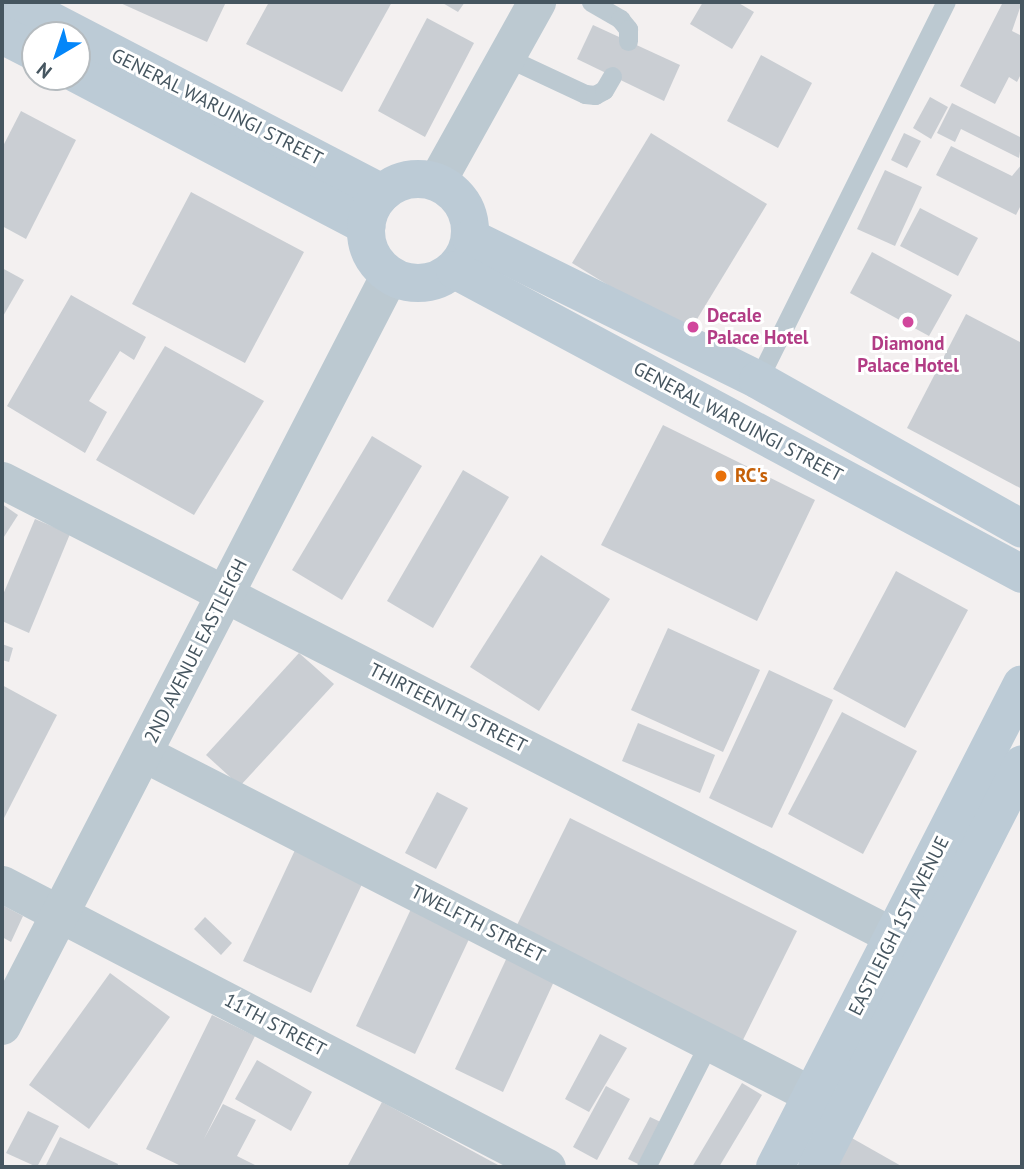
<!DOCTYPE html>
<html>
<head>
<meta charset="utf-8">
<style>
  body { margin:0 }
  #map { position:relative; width:1024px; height:1169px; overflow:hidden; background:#f3f0f0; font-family:"PT Sans",sans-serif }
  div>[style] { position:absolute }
  .building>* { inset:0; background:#caced3 }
  .service>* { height:19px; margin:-9.5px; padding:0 9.5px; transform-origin:9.5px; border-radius:9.5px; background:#bcc9d1 }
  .minor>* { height:37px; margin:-18.5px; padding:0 18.5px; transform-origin:18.5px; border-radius:18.5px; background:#bcc9d1 }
  .tertiary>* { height:38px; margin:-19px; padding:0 19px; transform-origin:19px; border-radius:19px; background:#bcc9d1 }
  .secondary>* { height:38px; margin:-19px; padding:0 19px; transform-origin:19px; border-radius:19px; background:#bccbd6 }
  .secondary>.ring { margin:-19px; padding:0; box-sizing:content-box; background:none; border:38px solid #bccbd6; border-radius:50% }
  .dots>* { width:19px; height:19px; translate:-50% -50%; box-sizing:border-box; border:4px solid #fff; border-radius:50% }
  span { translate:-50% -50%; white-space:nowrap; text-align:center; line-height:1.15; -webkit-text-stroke:6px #fff; paint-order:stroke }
  .street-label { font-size:19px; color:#465660 }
  .hotel-label { font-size:19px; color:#b23c85; font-weight:700 }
  .left { translate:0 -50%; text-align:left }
  .food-label { font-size:19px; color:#c56008; font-weight:700 }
  .frame { position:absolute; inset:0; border:4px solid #465660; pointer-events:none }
  .north { position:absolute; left:21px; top:21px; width:70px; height:70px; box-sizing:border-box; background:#fff; border:2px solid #b5bbbf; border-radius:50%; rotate:219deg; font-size:19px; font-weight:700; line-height:28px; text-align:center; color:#465660 }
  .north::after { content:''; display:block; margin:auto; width:24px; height:32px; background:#0486f9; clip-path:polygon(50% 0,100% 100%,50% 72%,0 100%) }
</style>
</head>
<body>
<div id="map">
  <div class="building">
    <div style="clip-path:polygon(118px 2px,226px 2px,207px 42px)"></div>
    <div style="clip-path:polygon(269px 2px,392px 2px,342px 92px,246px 44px)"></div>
    <div style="clip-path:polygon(441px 2px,465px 2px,458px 12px)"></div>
    <div style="clip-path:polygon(703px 2px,737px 2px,754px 12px,732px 49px,690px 24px)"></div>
    <div style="clip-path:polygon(1003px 2px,1022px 2px,1012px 31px,1022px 36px,1022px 72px,1017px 82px,1009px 77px,995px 104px,960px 86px)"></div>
    <div style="clip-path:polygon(427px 18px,474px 43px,425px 137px,378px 111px)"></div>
    <div style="clip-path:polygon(593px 25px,680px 65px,664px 101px,577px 59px)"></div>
    <div style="clip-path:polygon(761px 55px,812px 83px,778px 148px,727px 121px)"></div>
    <div style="clip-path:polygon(930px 97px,948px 107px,931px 139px,913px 128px)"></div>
    <div style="clip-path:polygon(952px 103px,1022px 138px,1019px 158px,961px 129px,955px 142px,937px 133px)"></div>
    <div style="clip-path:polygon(21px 111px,76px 140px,26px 239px,2px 226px,2px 148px)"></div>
    <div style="clip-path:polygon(651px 133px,767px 204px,688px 334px,572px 263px)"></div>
    <div style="clip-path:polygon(904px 133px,921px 141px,907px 168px,891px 160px)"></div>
    <div style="clip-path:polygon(951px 146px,1012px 176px,1022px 164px,1022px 203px,1016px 215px,936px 175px)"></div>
    <div style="clip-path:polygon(885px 170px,922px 187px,895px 246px,857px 229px)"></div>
    <div style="clip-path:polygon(191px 192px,304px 252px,245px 363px,132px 304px)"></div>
    <div style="clip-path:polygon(920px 208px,978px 238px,958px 276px,900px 246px)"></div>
    <div style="clip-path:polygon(872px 252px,952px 295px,929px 336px,850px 293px)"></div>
    <div style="clip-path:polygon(2px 268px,24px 280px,2px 318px)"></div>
    <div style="clip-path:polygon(71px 295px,146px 337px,134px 360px,120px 351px,89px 401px,107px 412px,85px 453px,7px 406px)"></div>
    <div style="clip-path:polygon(966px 314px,1022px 343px,1022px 489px,907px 428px)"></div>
    <div style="clip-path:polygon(165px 346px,264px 401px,194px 515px,96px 460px)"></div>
    <div style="clip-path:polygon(663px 425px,815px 500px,757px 621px,601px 545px)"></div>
    <div style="clip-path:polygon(372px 436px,422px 466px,342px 600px,292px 570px)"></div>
    <div style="clip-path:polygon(463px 470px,509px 497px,433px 628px,387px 601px)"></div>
    <div style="clip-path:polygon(2px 504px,18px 515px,2px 540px)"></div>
    <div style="clip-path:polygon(35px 519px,70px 534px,29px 633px,2px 621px,2px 597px)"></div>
    <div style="clip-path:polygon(541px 555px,610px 599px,539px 711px,470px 667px)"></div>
    <div style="clip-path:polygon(896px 571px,968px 610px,905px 728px,833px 689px)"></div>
    <div style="clip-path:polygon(668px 628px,760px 670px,723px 752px,631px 710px)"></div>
    <div style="clip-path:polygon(2px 644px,13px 648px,9px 662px,2px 660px)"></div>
    <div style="clip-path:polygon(299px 653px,334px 684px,240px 786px,206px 755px)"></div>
    <div style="clip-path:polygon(769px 670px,833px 700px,772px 828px,709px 798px)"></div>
    <div style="clip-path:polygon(2px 685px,57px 715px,2px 822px)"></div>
    <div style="clip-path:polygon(842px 712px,917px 751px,863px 854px,788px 814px)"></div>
    <div style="clip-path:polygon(638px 723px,715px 755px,700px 793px,622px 761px)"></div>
    <div style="clip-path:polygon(437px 792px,468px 808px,436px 869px,405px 853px)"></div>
    <div style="clip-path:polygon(570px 818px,797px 931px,740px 1046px,513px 933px)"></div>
    <div style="clip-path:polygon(295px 850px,363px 882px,311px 993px,243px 961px)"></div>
    <div style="clip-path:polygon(2px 905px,23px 916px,11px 942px,2px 937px)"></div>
    <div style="clip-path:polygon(411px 909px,470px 937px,415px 1054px,356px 1026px)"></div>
    <div style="clip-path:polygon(205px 917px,232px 943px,221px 955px,194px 929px)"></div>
    <div style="clip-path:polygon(509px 953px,557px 975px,503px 1092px,455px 1069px)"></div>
    <div style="clip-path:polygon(110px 973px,170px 1017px,89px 1129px,29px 1085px)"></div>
    <div style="clip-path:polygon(212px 1015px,255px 1036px,204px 1139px,223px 1104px,256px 1120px,237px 1156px,259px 1167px,183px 1167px,146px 1149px)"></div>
    <div style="clip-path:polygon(600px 1034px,627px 1048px,589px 1112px,565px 1099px)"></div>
    <div style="clip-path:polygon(257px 1060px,312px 1092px,291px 1131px,235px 1099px)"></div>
    <div style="clip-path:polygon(742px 1083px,762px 1095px,719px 1167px,692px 1167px)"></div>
    <div style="clip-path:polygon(606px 1086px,630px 1099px,597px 1160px,573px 1147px)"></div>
    <div style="clip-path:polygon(382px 1102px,498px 1165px,497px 1167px,347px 1167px)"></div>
    <div style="clip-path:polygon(28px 1111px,59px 1126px,37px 1167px,6px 1153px)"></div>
    <div style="clip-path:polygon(650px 1117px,667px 1125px,644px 1167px,628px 1159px)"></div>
    <div style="clip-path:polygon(60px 1137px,118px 1164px,117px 1167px,45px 1167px)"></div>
    <div style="clip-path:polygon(850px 1137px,903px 1167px,833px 1167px)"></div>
  </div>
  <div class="service">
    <div style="left:591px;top:2px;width:34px;rotate:30deg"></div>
    <div style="left:620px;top:19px;width:13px;rotate:51deg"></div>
    <div style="left:628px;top:29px;width:12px;rotate:90deg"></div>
    <div style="left:506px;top:57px;width:87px;rotate:25.1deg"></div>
    <div style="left:585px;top:94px;width:10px;rotate:6deg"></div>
    <div style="left:595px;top:95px;width:10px;rotate:-29deg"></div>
    <div style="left:604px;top:90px;width:16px;rotate:-60deg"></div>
    <div style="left:758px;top:380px;width:422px;rotate:-63.6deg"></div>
    <div style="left:646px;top:1167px;width:139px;rotate:-63.1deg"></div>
  </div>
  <div class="minor">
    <div style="left:2px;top:480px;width:1001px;rotate:27.1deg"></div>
    <div style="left:143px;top:753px;width:751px;rotate:27.08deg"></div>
    <div style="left:2px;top:884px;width:614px;rotate:27.44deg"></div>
  </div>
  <div class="tertiary">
    <div style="left:437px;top:182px;width:206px;rotate:-60.9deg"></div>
    <div style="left:2px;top:1026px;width:845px;rotate:-62.68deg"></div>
  </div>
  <div class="secondary">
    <div style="left:15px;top:2px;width:414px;rotate:27.5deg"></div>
    <div style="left:2px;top:35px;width:37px;rotate:27deg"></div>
    <div style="left:77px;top:74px;width:327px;rotate:27.7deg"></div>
    <div class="ring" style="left:366px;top:179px;width:66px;height:66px"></div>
    <div style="left:471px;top:238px;width:320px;rotate:26.3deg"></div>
    <div style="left:758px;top:380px;width:303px;rotate:29.4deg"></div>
    <div style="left:455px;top:270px;width:643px;rotate:28.2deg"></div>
    <div style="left:775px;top:1167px;width:542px;rotate:-62.92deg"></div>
    <div style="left:817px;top:1167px;width:452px;rotate:-63deg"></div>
  </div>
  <div class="dots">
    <div style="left:908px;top:322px;background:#d1479c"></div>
    <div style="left:693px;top:327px;background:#d1479c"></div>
    <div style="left:721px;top:476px;background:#e8710a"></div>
  </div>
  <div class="street-label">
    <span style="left:217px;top:107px;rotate:27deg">GENERAL WARUINGI STREET</span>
    <span style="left:738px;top:422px;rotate:28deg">GENERAL WARUINGI STREET</span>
    <span style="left:196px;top:651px;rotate:-63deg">2ND AVENUE EASTLEIGH</span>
    <span style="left:448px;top:708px;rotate:27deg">THIRTEENTH STREET</span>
    <span style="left:478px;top:924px;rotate:27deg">TWELFTH STREET</span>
    <span style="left:899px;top:926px;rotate:-63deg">EASTLEIGH 1ST AVENUE</span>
    <span style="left:275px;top:1025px;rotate:28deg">11TH STREET</span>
  </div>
  <div class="hotel-label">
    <span class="left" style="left:707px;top:327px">Decale<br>Palace Hotel</span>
    <span style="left:908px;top:355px">Diamond<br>Palace Hotel</span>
  </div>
  <div class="food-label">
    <span class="left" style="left:735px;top:476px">RC's</span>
  </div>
  <div class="frame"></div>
  <div class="north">N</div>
</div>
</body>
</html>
